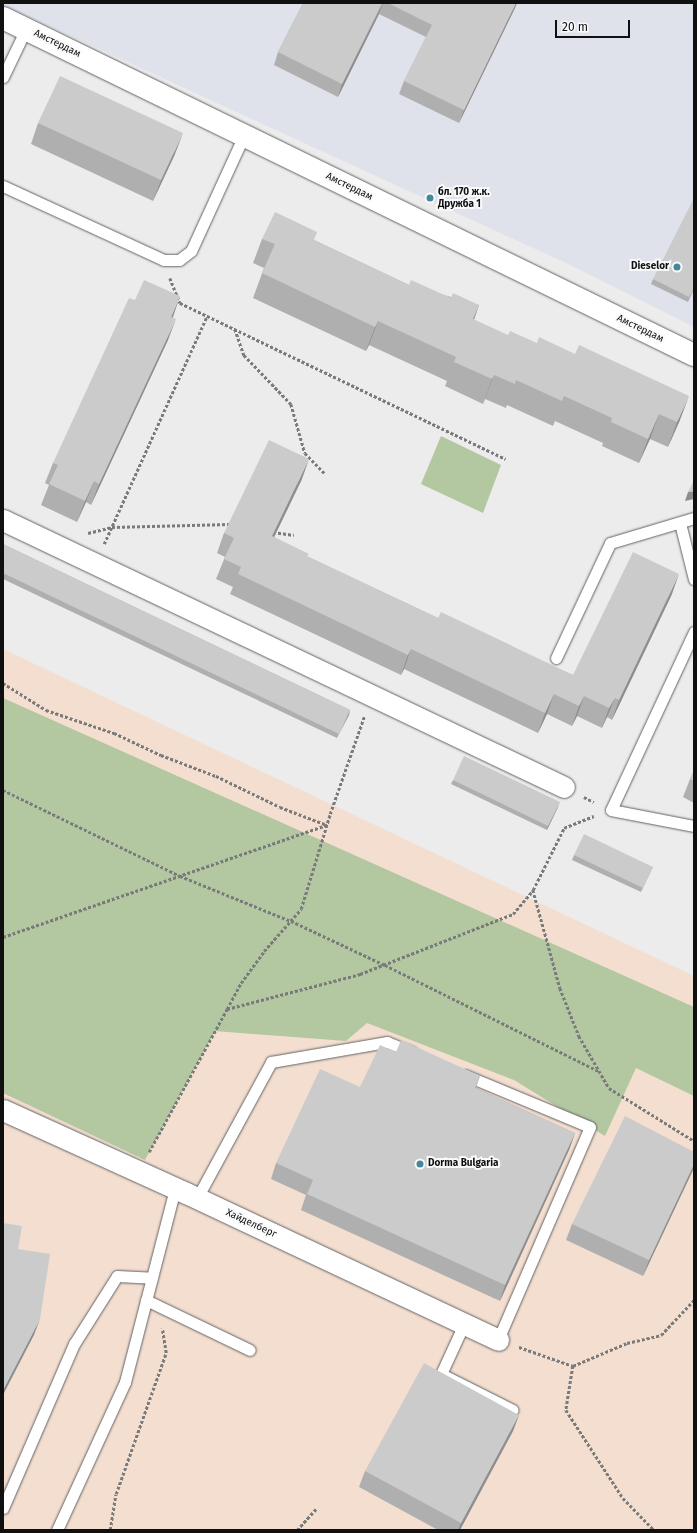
<!DOCTYPE html>
<html>
<head>
<meta charset="utf-8">
<style>
  body { margin:0 }
  #map { position:relative; width:697px; height:1533px; overflow:hidden; background:#ececed; font-family:"Fira Sans",sans-serif }
  div>[style] { position:absolute }
  .commercial>* { inset:0; background:#f3ded0 }
  .built>* { inset:0; background:#dfe2ea }
  .green>* { inset:0; background:#b3c7a1 }
  .path>* { height:2.5px; margin-top:-1.25px; transform-origin:0; background:repeating-linear-gradient(90deg,#7a7a7b 0 3px,transparent 0 5px) }
  .roads { filter:drop-shadow(0 0 1px #626364) drop-shadow(0 0 1px #626364) }
  .lane>* { height:11px; margin:-5.5px; padding:0 5.5px; transform-origin:5.5px; border-radius:5.5px; background:#fff }
  .street>* { height:21px; margin:-10.5px; padding:0 10.5px; transform-origin:10.5px; border-radius:10.5px; background:#fff }
  .secondary>* { height:22px; margin:-11px; padding:0 11px; transform-origin:11px; border-radius:11px; background:#fff }
  .wall>* { inset:0; background:#afafaf }
  .shaded-wall>* { inset:0; background:#8f8e8e }
  .building>* { inset:0; background:#cccbcb }
  .dots>* { width:11px; height:11px; translate:-50% -50%; box-sizing:border-box; border:2px solid #f9fafb; border-radius:50% }
  span { translate:-50% -50%; white-space:nowrap; text-align:center; line-height:1.15; -webkit-text-stroke:4px #f9fafb; paint-order:stroke }
  .street-label { font-size:10px; color:#101010 }
  .poi-label { font-size:10px; color:#101010; font-weight:700 }
  .left { translate:0 -50%; text-align:left }
  .right { translate:-100% -50%; text-align:right }
  .frame { position:absolute; inset:0; border:4px solid #101010; pointer-events:none }
  .scale { position:absolute; left:555px; top:20px; width:75px; height:18px; box-sizing:border-box; border:2px solid #101010; border-top:0; padding-left:5px; font-size:12px; line-height:14px; white-space:nowrap; color:#101010; -webkit-text-stroke:3px #f9fafb; paint-order:stroke }
</style>
</head>
<body>
<div id="map">
  <div class="commercial">
    <div style="clip-path:polygon(3px 649px,694px 976px,694px 1530px,3px 1530px)"></div>
  </div>
  <div class="built">
    <div style="clip-path:polygon(3px 3px,694px 3px,694px 327px,568px 264px,3px 5px)"></div>
  </div>
  <div class="green">
    <div style="clip-path:polygon(441px 436px,501px 465px,483px 513px,421px 484px)"></div>
    <div style="clip-path:polygon(3px 698px,694px 1007px,694px 1096px,636px 1068px,605px 1136px,514px 1080px,367px 1023px,346px 1041px,215px 1031px,145px 1160px,3px 1093px)"></div>
  </div>
  <div class="path">
    <div style="left:170px;top:278px;width:27px;rotate:68deg"></div>
    <div style="left:180px;top:303px;width:361px;rotate:25.6deg"></div>
    <div style="left:235px;top:329px;width:28px;rotate:71deg"></div>
    <div style="left:244px;top:355px;width:68px;rotate:46.2deg"></div>
    <div style="left:291px;top:404px;width:51px;rotate:74.1deg"></div>
    <div style="left:305px;top:453px;width:28px;rotate:46deg"></div>
    <div style="left:273px;top:532px;width:21px;rotate:8deg"></div>
    <div style="left:88px;top:533px;width:25px;rotate:-14deg"></div>
    <div style="left:112px;top:527px;width:119px;rotate:-1.4deg"></div>
    <div style="left:104px;top:544px;width:250px;rotate:-65.7deg"></div>
    <div style="left:3px;top:683px;width:51px;rotate:32.1deg"></div>
    <div style="left:46px;top:710px;width:72px;rotate:18.7deg"></div>
    <div style="left:114px;top:733px;width:52px;rotate:25.1deg"></div>
    <div style="left:161px;top:755px;width:59px;rotate:20.9deg"></div>
    <div style="left:216px;top:776px;width:71px;rotate:25.8deg"></div>
    <div style="left:280px;top:807px;width:50px;rotate:21deg"></div>
    <div style="left:3px;top:790px;width:197px;rotate:25.9deg"></div>
    <div style="left:180px;top:876px;width:120px;rotate:22.1deg"></div>
    <div style="left:291px;top:921px;width:104px;rotate:25.1deg"></div>
    <div style="left:385px;top:965px;width:239px;rotate:26.4deg"></div>
    <div style="left:584px;top:797px;width:11px;rotate:27deg"></div>
    <div style="left:533px;top:890px;width:102px;rotate:74.6deg"></div>
    <div style="left:560px;top:988px;width:52px;rotate:68.4deg"></div>
    <div style="left:579px;top:1036px;width:60px;rotate:60deg"></div>
    <div style="left:609px;top:1088px;width:100px;rotate:31.9deg"></div>
    <div style="left:3px;top:937px;width:343px;rotate:-19.1deg"></div>
    <div style="left:227px;top:1009px;width:30px;rotate:-62deg"></div>
    <div style="left:241px;top:983px;width:39px;rotate:-54deg"></div>
    <div style="left:264px;top:951px;width:56px;rotate:-48.6deg"></div>
    <div style="left:301px;top:909px;width:99px;rotate:-73deg"></div>
    <div style="left:330px;top:814px;width:103px;rotate:-70.7deg"></div>
    <div style="left:149px;top:1152px;width:163px;rotate:-61.4deg"></div>
    <div style="left:227px;top:1009px;width:138px;rotate:-14.7deg"></div>
    <div style="left:360px;top:974px;width:164px;rotate:-21.4deg"></div>
    <div style="left:513px;top:914px;width:31px;rotate:-50deg"></div>
    <div style="left:533px;top:890px;width:69px;rotate:-63.4deg"></div>
    <div style="left:564px;top:828px;width:32px;rotate:-22deg"></div>
    <div style="left:519px;top:1347px;width:57px;rotate:19.4deg"></div>
    <div style="left:573px;top:1366px;width:45px;rotate:99deg"></div>
    <div style="left:566px;top:1410px;width:105px;rotate:57.1deg"></div>
    <div style="left:623px;top:1498px;width:45px;rotate:45.9deg"></div>
    <div style="left:573px;top:1366px;width:59px;rotate:-23.1deg"></div>
    <div style="left:627px;top:1343px;width:35px;rotate:-13deg"></div>
    <div style="left:661px;top:1335px;width:48px;rotate:-46.7deg"></div>
    <div style="left:110px;top:1530px;width:36px;rotate:-81deg"></div>
    <div style="left:116px;top:1494px;width:150px;rotate:-70.5deg"></div>
    <div style="left:166px;top:1353px;width:25px;rotate:-99deg"></div>
    <div style="left:297px;top:1530px;width:30px;rotate:-48deg"></div>
  </div>
  <div class="roads">
    <div class="lane">
      <div style="left:3px;top:77px;width:53px;rotate:-64.4deg"></div>
      <div style="left:3px;top:186px;width:177px;rotate:24.7deg"></div>
      <div style="left:164px;top:260px;width:15px"></div>
      <div style="left:179px;top:260px;width:15px;rotate:-37deg"></div>
      <div style="left:191px;top:251px;width:128px;rotate:-65.4deg"></div>
      <div style="left:680px;top:523px;width:58px;rotate:76deg"></div>
      <div style="left:694px;top:632px;width:196px;rotate:115deg"></div>
      <div style="left:611px;top:810px;width:85px;rotate:10.9deg"></div>
      <div style="left:556px;top:658px;width:127px;rotate:-64.8deg"></div>
      <div style="left:610px;top:543px;width:88px;rotate:-16.6deg"></div>
      <div style="left:465px;top:1075px;width:135px;rotate:22.6deg"></div>
      <div style="left:590px;top:1127px;width:232px;rotate:113.4deg"></div>
      <div style="left:197px;top:1198px;width:155px;rotate:-61.4deg"></div>
      <div style="left:271px;top:1062px;width:118px;rotate:-9.8deg"></div>
      <div style="left:387px;top:1042px;width:27px;rotate:22deg"></div>
      <div style="left:146px;top:1300px;width:115px;rotate:25.7deg"></div>
      <div style="left:464px;top:1324px;width:55px;rotate:114.7deg"></div>
      <div style="left:441px;top:1374px;width:80px;rotate:26.6deg"></div>
      <div style="left:3px;top:1508px;width:179px;rotate:-66.6deg"></div>
      <div style="left:74px;top:1344px;width:80px;rotate:-57.7deg"></div>
      <div style="left:117px;top:1276px;width:35px;rotate:3deg"></div>
      <div style="left:57px;top:1530px;width:163px;rotate:-65.3deg"></div>
      <div style="left:125px;top:1382px;width:200px;rotate:-75.5deg"></div>
    </div>
    <div class="street">
      <div style="left:3px;top:520px;width:621px;rotate:25.45deg"></div>
      <div style="left:3px;top:1110px;width:201px;rotate:24.4deg"></div>
      <div style="left:186px;top:1193px;width:345px;rotate:25.2deg"></div>
    </div>
    <div class="secondary">
      <div style="left:3px;top:18px;width:769px;rotate:26deg"></div>
    </div>
  </div>
  <div class="wall">
    <div style="clip-path:polygon(303px 3px,517px 3px,514px 10px,459px 123px,399px 94px,404px 81px,426px 37px,379px 14px,338px 97px,274px 65px,278px 52px)"></div>
    <div style="clip-path:polygon(38px 123px,175px 154px,153px 201px,31px 144px)"></div>
    <div style="clip-path:polygon(262px 239px,314px 240px,409px 285px,479px 305px,474px 320px,680px 420px,668px 447px,650px 439px,639px 463px,602px 446px,603px 443px,555px 421px,553px 426px,507px 405px,506px 408px,485px 399px,483px 404px,445px 386px,447px 381px,369px 345px,366px 351px,253px 298px,264px 268px,253px 263px)"></div>
    <div style="clip-path:polygon(653px 279px,694px 289px,688px 302px,651px 284px)"></div>
    <div style="clip-path:polygon(172px 318px,168px 340px,91px 505px,86px 502px,77px 522px,41px 505px,49px 485px,45px 483px,53px 463px)"></div>
    <div style="clip-path:polygon(302px 479px,274px 537px,308px 557px,438px 618px,573px 675px,672px 594px,612px 720px,607px 717px,602px 728px,577px 716px,572px 726px,547px 714px,538px 733px,404px 669px,401px 675px,230px 594px,233px 587px,216px 579px,225px 557px,217px 553px,224px 533px)"></div>
    <div style="clip-path:polygon(3px 544px,350px 710px,337px 738px,3px 579px)"></div>
    <div style="clip-path:polygon(694px 770px,694px 803px,683px 797px,690px 779px)"></div>
    <div style="clip-path:polygon(453px 780px,558px 807px,547px 830px,451px 784px)"></div>
    <div style="clip-path:polygon(574px 855px,653px 867px,641px 892px,572px 860px)"></div>
    <div style="clip-path:polygon(396px 1052px,480px 1076px,476px 1088px,575px 1133px,569px 1150px,500px 1301px,301px 1210px,306px 1195px,271px 1179px,276px 1163px,360px 1087px)"></div>
    <div style="clip-path:polygon(694px 1152px,694px 1167px,693px 1170px,643px 1276px,566px 1240px,572px 1224px)"></div>
    <div style="clip-path:polygon(519px 1415px,513px 1431px,460px 1530px,438px 1530px,359px 1487px,365px 1471px)"></div>
  </div>
  <div class="shaded-wall">
    <div style="clip-path:polygon(383px 3px,379px 14px,338px 97px,342px 84px)"></div>
    <div style="clip-path:polygon(516px 3px,517px 3px,514px 10px,459px 123px,464px 110px)"></div>
    <div style="clip-path:polygon(183px 133px,175px 154px,153px 201px,161px 180px)"></div>
    <div style="clip-path:polygon(180px 296px,173px 317px,163px 338px,171px 317px)"></div>
    <div style="clip-path:polygon(479px 305px,470px 330px,473px 319px)"></div>
    <div style="clip-path:polygon(176px 319px,168px 340px,91px 505px,99px 484px)"></div>
    <div style="clip-path:polygon(378px 321px,369px 345px,366px 351px,375px 327px)"></div>
    <div style="clip-path:polygon(494px 375px,485px 399px,483px 404px,492px 379px)"></div>
    <div style="clip-path:polygon(689px 396px,680px 420px,668px 447px,677px 422px)"></div>
    <div style="clip-path:polygon(659px 414px,650px 439px,639px 463px,648px 439px)"></div>
    <div style="clip-path:polygon(309px 459px,302px 479px,265px 556px,272px 536px)"></div>
    <div style="clip-path:polygon(94px 481px,86px 502px,77px 522px,85px 501px)"></div>
    <div style="clip-path:polygon(694px 491px,694px 499px,685px 501px,688px 492px)"></div>
    <div style="clip-path:polygon(679px 574px,672px 594px,612px 720px,619px 700px)"></div>
    <div style="clip-path:polygon(411px 649px,404px 669px,401px 675px,408px 655px)"></div>
    <div style="clip-path:polygon(554px 694px,547px 714px,538px 733px,545px 713px)"></div>
    <div style="clip-path:polygon(584px 696px,577px 716px,572px 726px,579px 706px)"></div>
    <div style="clip-path:polygon(615px 698px,607px 717px,602px 728px,609px 708px)"></div>
    <div style="clip-path:polygon(350px 710px,349px 715px,337px 738px,339px 734px)"></div>
    <div style="clip-path:polygon(560px 802px,558px 807px,547px 830px,548px 826px)"></div>
    <div style="clip-path:polygon(575px 1133px,569px 1150px,500px 1301px,505px 1285px)"></div>
    <div style="clip-path:polygon(694px 1164px,694px 1167px,693px 1170px,643px 1276px,649px 1260px)"></div>
    <div style="clip-path:polygon(40px 1319px,34px 1335px,3px 1395px,3px 1390px)"></div>
    <div style="clip-path:polygon(519px 1415px,513px 1431px,460px 1530px,458px 1530px,461px 1523px)"></div>
  </div>
  <div class="building">
    <div style="clip-path:polygon(303px 3px,382px 3px,342px 84px,278px 52px)"></div>
    <div style="clip-path:polygon(388px 3px,516px 3px,464px 110px,404px 81px,432px 25px)"></div>
    <div style="clip-path:polygon(60px 76px,183px 133px,161px 180px,38px 123px)"></div>
    <div style="clip-path:polygon(694px 198px,694px 288px,689px 297px,653px 279px)"></div>
    <div style="clip-path:polygon(275px 212px,317px 232px,314px 240px,409px 285px,411px 280px,451px 298px,453px 293px,479px 305px,473px 319px,508px 335px,510px 331px,537px 343px,539px 337px,575px 354px,579px 345px,689px 396px,677px 422px,659px 414px,648px 439px,611px 422px,612px 418px,564px 396px,562px 401px,516px 380px,515px 384px,494px 375px,492px 379px,454px 362px,456px 357px,378px 321px,375px 327px,262px 273px,275px 244px,262px 239px)"></div>
    <div style="clip-path:polygon(144px 280px,180px 296px,171px 317px,176px 319px,99px 484px,94px 481px,85px 501px,49px 484px,58px 465px,53px 463px,129px 298px,135px 300px)"></div>
    <div style="clip-path:polygon(269px 440px,309px 459px,272px 536px,309px 554px,307px 556px,438px 618px,441px 612px,573px 675px,633px 552px,679px 574px,619px 700px,615px 698px,609px 708px,584px 696px,579px 706px,554px 694px,545px 713px,411px 649px,408px 655px,238px 574px,241px 567px,224px 559px,234px 538px,224px 533px)"></div>
    <div style="clip-path:polygon(694px 480px,694px 491px,688px 492px)"></div>
    <div style="clip-path:polygon(3px 544px,350px 710px,339px 734px,3px 573px)"></div>
    <div style="clip-path:polygon(464px 756px,560px 802px,548px 826px,453px 780px)"></div>
    <div style="clip-path:polygon(694px 770px,694px 781px,690px 779px)"></div>
    <div style="clip-path:polygon(584px 834px,653px 867px,643px 888px,574px 855px)"></div>
    <div style="clip-path:polygon(401px 1040px,480px 1076px,475px 1088px,575px 1133px,505px 1285px,307px 1194px,313px 1180px,276px 1163px,320px 1069px,360px 1087px,380px 1045px,396px 1052px)"></div>
    <div style="clip-path:polygon(625px 1116px,694px 1152px,694px 1164px,649px 1260px,572px 1224px)"></div>
    <div style="clip-path:polygon(3px 1223px,22px 1226px,18px 1249px,50px 1254px,40px 1319px,3px 1390px)"></div>
    <div style="clip-path:polygon(424px 1363px,519px 1415px,461px 1523px,365px 1471px)"></div>
  </div>
  <div class="dots">
    <div style="left:430px;top:198px;background:#468899"></div>
    <div style="left:677px;top:267px;background:#468899"></div>
    <div style="left:420px;top:1164px;background:#468899"></div>
  </div>
  <div class="street-label">
    <span style="left:57px;top:44px;rotate:26deg">Амстердам</span>
    <span style="left:349px;top:187px;rotate:26deg">Амстердам</span>
    <span style="left:640px;top:329px;rotate:26deg">Амстердам</span>
    <span style="left:251px;top:1224px;rotate:25deg">Хайделберг</span>
  </div>
  <div class="poi-label">
    <span class="left" style="left:438px;top:198px">бл. 170 ж.к.<br>Дружба 1</span>
    <span class="right" style="left:669px;top:267px">Dieselor</span>
    <span class="left" style="left:428px;top:1164px">Dorma Bulgaria</span>
  </div>
  <div class="frame"></div>
  <div class="scale">20 m</div>
</div>
</body>
</html>
